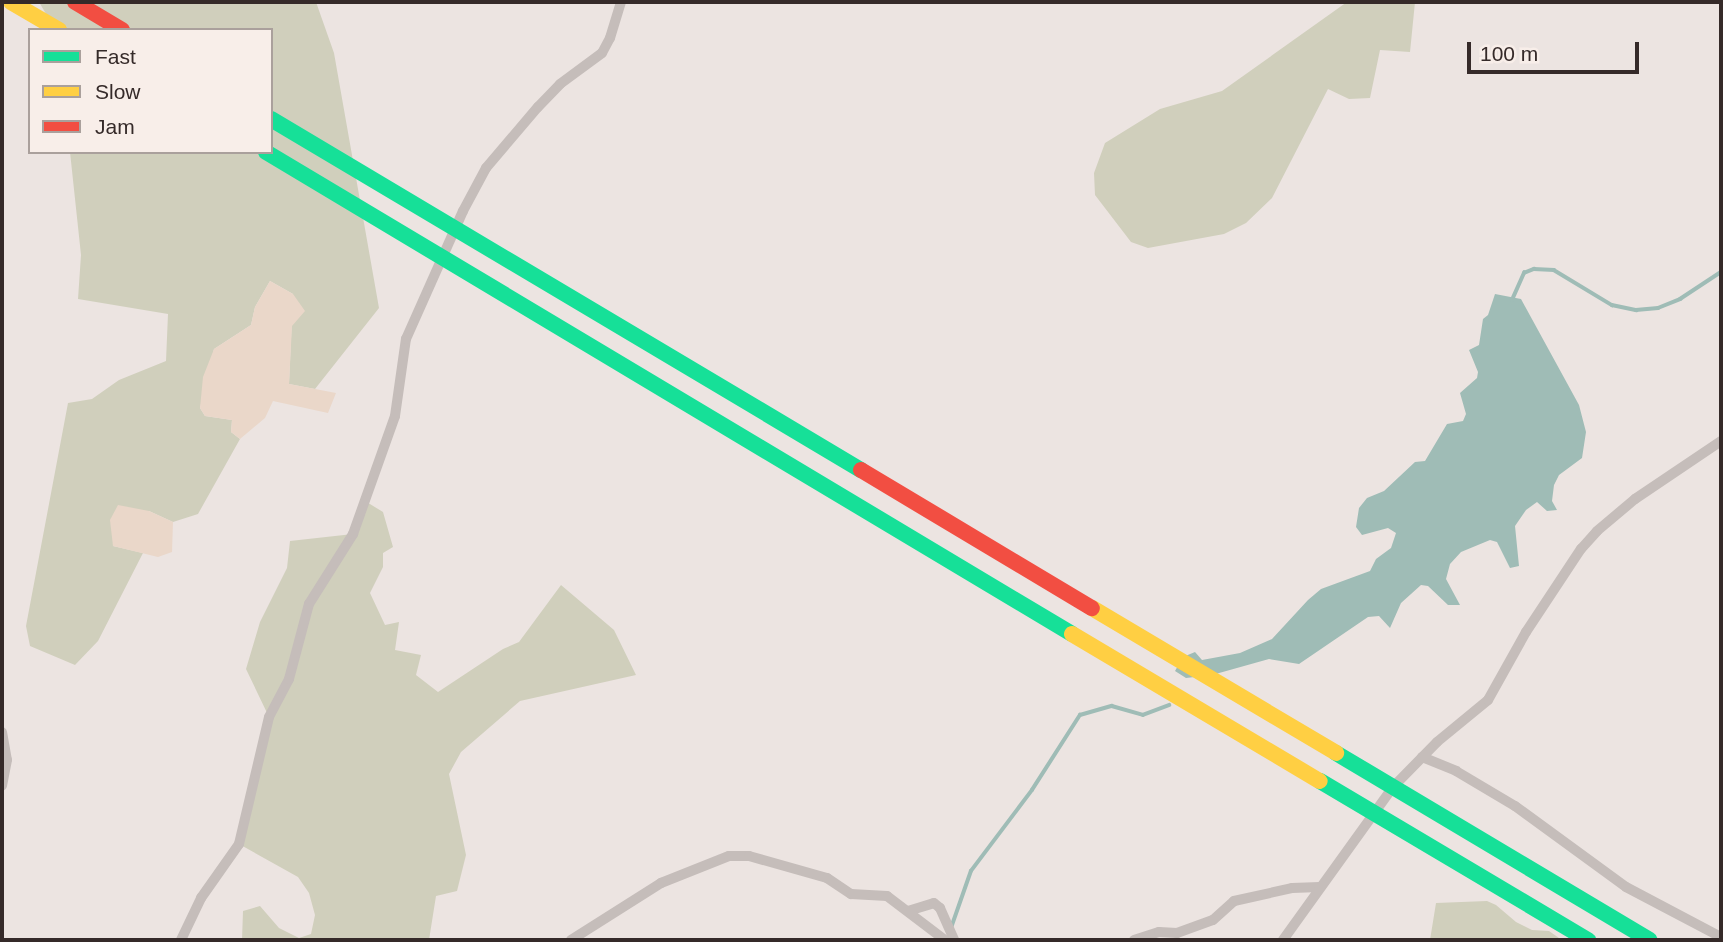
<!DOCTYPE html>
<html>
<head>
<meta charset="utf-8">
<style>
  body { margin:0 }
  #map { position:relative; width:1723px; height:942px; overflow:hidden; background:#ece4e1; font-family:Arial,sans-serif }
  div>[style] { position:absolute }
  .green>* { inset:0; background:#d0cfbc }
  .sand>* { inset:0; background:#ead7c9 }
  .water>* { inset:0; background:#9fbcb6 }
  .stream>* { height:3.5px; margin:-1.75px; padding:0 1.75px; transform-origin:1.75px; border-radius:1.75px; background:#9fbcb6 }
  .street>* { height:10px; margin:-5px; padding:0 5px; transform-origin:5px; border-radius:5px; background:#c5bdba }
  .fast>* { height:16px; margin:-8px; padding:0 8px; transform-origin:8px; border-radius:8px; background:#16e098 }
  .slow>* { height:16px; margin:-8px; padding:0 8px; transform-origin:8px; border-radius:8px; background:#ffcf43 }
  .jam>* { height:16px; margin:-8px; padding:0 8px; transform-origin:8px; border-radius:8px; background:#f24e42 }
  span { translate:-50% -50%; white-space:nowrap; text-align:center; line-height:1.15; -webkit-text-stroke:7px #f8eee9; paint-order:stroke }
  .frame { position:absolute; inset:0; border:4px solid #352a29; pointer-events:none }
  .legend { position:absolute; left:28px; top:28px; width:245px; height:126px; box-sizing:border-box; background:#f8eee9; border:2px solid #aaa09c; margin:0; padding:9px 12px; list-style:none; font-size:21px; color:#352a29 }
  .legend li { display:flex; align-items:center; gap:14px; height:35px }
  .legend b { width:35px; border:2px solid #aaa09c }
  .scale { position:absolute; left:1467px; top:42px; width:172px; height:32px; box-sizing:border-box; border:4px solid #352a29; border-top:0; padding-left:9px; font-size:21px; line-height:24px; white-space:nowrap; color:#352a29; -webkit-text-stroke:5px #f8eee9; paint-order:stroke }
</style>
</head>
<body>
<div id="map">
  <div class="green">
    <div style="clip-path:polygon(39px 2px,316px 2px,334px 53px,379px 308px,315px 389px,289px 384px,293px 294px,270px 281px,255px 307px,251px 325px,214px 349px,200px 408px,205px 416px,232px 420px,231px 432px,240px 439px,198px 514px,173px 522px,149px 511px,113px 546px,143px 553px,98px 641px,75px 665px,30px 646px,26px 626px,68px 403px,92px 399px,119px 380px,166px 361px,168px 314px,78px 299px,81px 255px,70px 152px,271px 152px,271px 30px,51px 30px,49px 19px)"></div>
    <div style="clip-path:polygon(1347px 2px,1415px 2px,1410px 52px,1380px 50px,1370px 98px,1349px 99px,1328px 89px,1272px 198px,1246px 223px,1224px 234px,1148px 248px,1131px 242px,1095px 195px,1094px 173px,1105px 143px,1160px 109px,1222px 91px)"></div>
    <div style="clip-path:polygon(365px 501px,383px 512px,393px 547px,383px 553px,383px 567px,370px 593px,385px 625px,399px 622px,395px 650px,421px 655px,416px 675px,438px 692px,503px 649px,519px 642px,561px 585px,614px 630px,636px 675px,520px 701px,461px 752px,449px 774px,466px 855px,457px 891px,436px 896px,429px 940px,242px 940px,243px 911px,260px 906px,279px 928px,299px 938px,311px 934px,315px 915px,309px 893px,298px 877px,239px 844px,269px 717px,246px 669px,260px 622px,287px 568px,290px 541px,353px 534px)"></div>
    <div style="clip-path:polygon(1487px 901px,1496px 905px,1516px 922px,1532px 930px,1549px 931px,1559px 938px,1430px 940px,1436px 903px)"></div>
  </div>
  <div class="sand">
    <div style="clip-path:polygon(270px 281px,293px 294px,305px 311px,292px 326px,289px 384px,336px 393px,328px 413px,273px 401px,265px 418px,240px 439px,231px 432px,232px 420px,205px 416px,200px 408px,203px 377px,214px 349px,251px 325px,255px 307px)"></div>
    <div style="clip-path:polygon(118px 505px,149px 511px,173px 522px,172px 552px,158px 557px,113px 546px,110px 520px)"></div>
  </div>
  <div class="water">
    <div style="clip-path:polygon(1495px 294px,1521px 299px,1579px 405px,1586px 432px,1582px 458px,1559px 475px,1554px 485px,1552px 501px,1557px 510px,1547px 511px,1537px 502px,1526px 510px,1515px 526px,1519px 566px,1510px 568px,1497px 542px,1490px 540px,1461px 552px,1450px 564px,1446px 579px,1460px 605px,1448px 605px,1428px 586px,1421px 585px,1401px 603px,1390px 628px,1379px 616px,1368px 617px,1299px 664px,1269px 659px,1212px 675px,1186px 678px,1175px 671px,1183px 657px,1195px 652px,1202px 660px,1240px 653px,1272px 639px,1308px 600px,1321px 589px,1370px 571px,1376px 559px,1391px 548px,1396px 533px,1388px 528px,1362px 535px,1356px 527px,1359px 508px,1367px 498px,1384px 491px,1415px 462px,1425px 461px,1447px 424px,1463px 421px,1466px 414px,1460px 393px,1477px 378px,1478px 372px,1469px 350px,1479px 345px,1483px 319px,1488px 315px)"></div>
  </div>
  <div class="stream">
    <div style="left:1512px;top:300px;width:30px;rotate:-66deg"></div>
    <div style="left:1524px;top:273px;width:11px;rotate:-22deg"></div>
    <div style="left:1534px;top:269px;width:20px;rotate:3deg"></div>
    <div style="left:1554px;top:270px;width:68px;rotate:31.1deg"></div>
    <div style="left:1612px;top:305px;width:25px;rotate:12deg"></div>
    <div style="left:1636px;top:310px;width:22px;rotate:-5deg"></div>
    <div style="left:1658px;top:308px;width:24px;rotate:-22deg"></div>
    <div style="left:1680px;top:299px;width:49px;rotate:-33.4deg"></div>
    <div style="left:951px;top:928px;width:60px;rotate:-70.7deg"></div>
    <div style="left:971px;top:871px;width:101px;rotate:-53deg"></div>
    <div style="left:1032px;top:790px;width:89px;rotate:-57.4deg"></div>
    <div style="left:1080px;top:715px;width:33px;rotate:-16deg"></div>
    <div style="left:1112px;top:706px;width:32px;rotate:16deg"></div>
    <div style="left:1143px;top:715px;width:28px;rotate:-21deg"></div>
  </div>
  <div class="street">
    <div style="left:2px;top:732px;width:28px;rotate:80deg"></div>
    <div style="left:7px;top:760px;width:26px;rotate:101deg"></div>
    <div style="left:1422px;top:757px;width:37px;rotate:22deg"></div>
    <div style="left:1456px;top:771px;width:69px;rotate:30.7deg"></div>
    <div style="left:1515px;top:806px;width:137px;rotate:36.1deg"></div>
    <div style="left:1626px;top:887px;width:107px;rotate:27.8deg"></div>
    <div style="left:908px;top:911px;width:27px;rotate:-17deg"></div>
    <div style="left:934px;top:903px;width:8px;rotate:40deg"></div>
    <div style="left:940px;top:908px;width:35px;rotate:66deg"></div>
    <div style="left:181px;top:940px;width:47px;rotate:-64.5deg"></div>
    <div style="left:201px;top:898px;width:66px;rotate:-54.9deg"></div>
    <div style="left:239px;top:844px;width:130px;rotate:-76.7deg"></div>
    <div style="left:269px;top:717px;width:43px;rotate:-62.2deg"></div>
    <div style="left:289px;top:679px;width:78px;rotate:-75.1deg"></div>
    <div style="left:309px;top:604px;width:83px;rotate:-57.8deg"></div>
    <div style="left:353px;top:534px;width:125px;rotate:-70.4deg"></div>
    <div style="left:395px;top:416px;width:78px;rotate:-81.9deg"></div>
    <div style="left:406px;top:339px;width:140px;rotate:-66deg"></div>
    <div style="left:463px;top:211px;width:49px;rotate:-61.9deg"></div>
    <div style="left:486px;top:168px;width:80px;rotate:-49.6deg"></div>
    <div style="left:538px;top:107px;width:32px;rotate:-46deg"></div>
    <div style="left:560px;top:84px;width:52px;rotate:-36.4deg"></div>
    <div style="left:602px;top:53px;width:17px;rotate:-62deg"></div>
    <div style="left:610px;top:38px;width:38px;rotate:-73deg"></div>
    <div style="left:571px;top:940px;width:107px;rotate:-32.3deg"></div>
    <div style="left:661px;top:883px;width:73px;rotate:-21.7deg"></div>
    <div style="left:729px;top:856px;width:20px"></div>
    <div style="left:749px;top:856px;width:81px;rotate:15.8deg"></div>
    <div style="left:827px;top:878px;width:29px;rotate:34deg"></div>
    <div style="left:851px;top:894px;width:36px;rotate:3deg"></div>
    <div style="left:887px;top:896px;width:73px;rotate:37.2deg"></div>
    <div style="left:1134px;top:940px;width:26px;rotate:-18deg"></div>
    <div style="left:1159px;top:932px;width:18px;rotate:3deg"></div>
    <div style="left:1177px;top:933px;width:38px;rotate:-20deg"></div>
    <div style="left:1213px;top:920px;width:28px;rotate:-42deg"></div>
    <div style="left:1234px;top:901px;width:59px;rotate:-12.6deg"></div>
    <div style="left:1292px;top:888px;width:28px;rotate:-2deg"></div>
    <div style="left:1283px;top:940px;width:188px;rotate:-54.3deg"></div>
    <div style="left:1393px;top:787px;width:63px;rotate:-45.6deg"></div>
    <div style="left:1437px;top:742px;width:66px;rotate:-39.5deg"></div>
    <div style="left:1488px;top:700px;width:78px;rotate:-60.8deg"></div>
    <div style="left:1526px;top:632px;width:100px;rotate:-56.5deg"></div>
    <div style="left:1581px;top:549px;width:24px;rotate:-48deg"></div>
    <div style="left:1597px;top:531px;width:50px;rotate:-40.1deg"></div>
    <div style="left:1635px;top:499px;width:104px;rotate:-34deg"></div>
  </div>
  <div class="fast">
    <div style="left:271px;top:119px;width:687px;rotate:30.75deg"></div>
    <div style="left:266px;top:152px;width:939px;rotate:30.88deg"></div>
    <div style="left:1336px;top:753px;width:365px;rotate:30.8deg"></div>
    <div style="left:1320px;top:781px;width:312px;rotate:30.7deg"></div>
  </div>
  <div class="slow">
    <div style="left:11px;top:2px;width:56px;rotate:30.3deg"></div>
    <div style="left:1092px;top:608px;width:284px;rotate:30.7deg"></div>
    <div style="left:1072px;top:634px;width:288px;rotate:30.7deg"></div>
  </div>
  <div class="jam">
    <div style="left:75px;top:2px;width:55px;rotate:30.8deg"></div>
    <div style="left:861px;top:470px;width:269px;rotate:30.9deg"></div>
  </div>
  <div class="frame"></div>
  <ul class="legend">
  <li><b style="height:9px;background:#16e098"></b>Fast</li>
  <li><b style="height:9px;background:#ffcf43"></b>Slow</li>
  <li><b style="height:9px;background:#f24e42"></b>Jam</li>
  </ul>
  <div class="scale">100 m</div>
</div>
</body>
</html>
